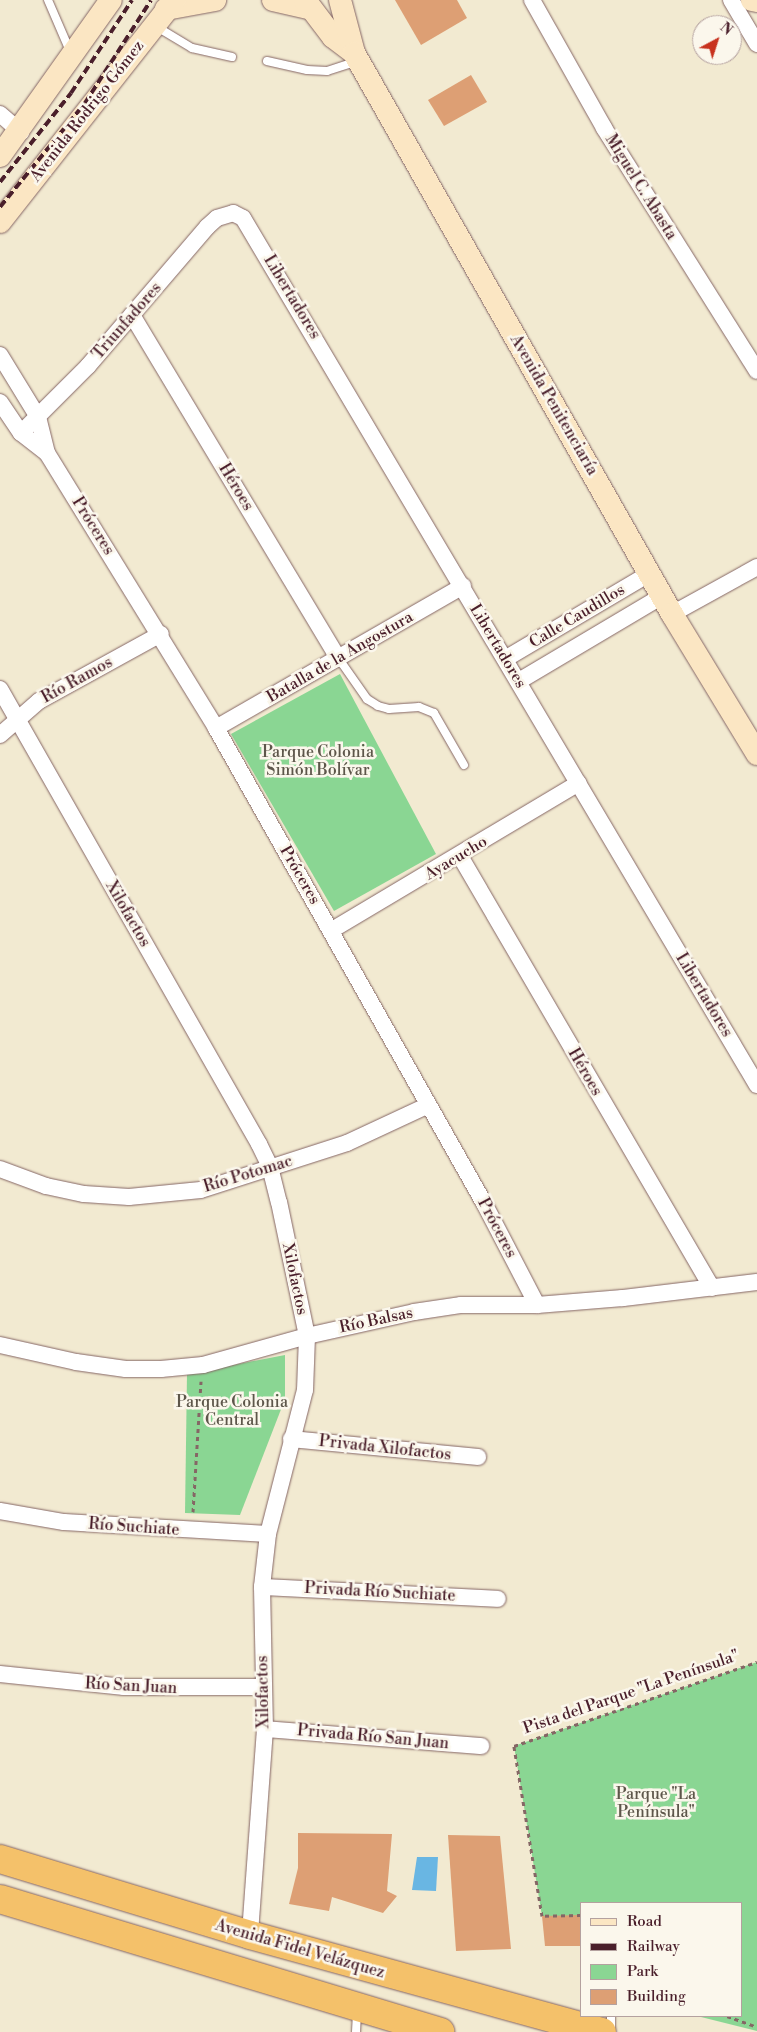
<!DOCTYPE html>
<html>
<head>
<meta charset="utf-8">
<style>
  body { margin:0 }
  #map { position:relative; width:757px; height:2032px; overflow:hidden; background:#f2ead1; font-family:"Libre Bodoni",serif }
  div>[style] { position:absolute }
  .green>* { inset:0; background:#8ad693 }
  .water>* { inset:0; background:#69b6e3 }
  .building>* { inset:0; background:#dd9f74 }
  .path>* { height:3px; margin-top:-1.5px; transform-origin:0; background:repeating-linear-gradient(90deg,#856665 0 4px,transparent 0 8px) }
  .roads { filter:drop-shadow(0 0 1px #856665) drop-shadow(0 0 1px #856665) }
  .lane>* { height:8px; margin:-4px; padding:0 4px; transform-origin:4px; border-radius:4px; background:#fff }
  .street>* { height:16px; margin:-8px; padding:0 8px; transform-origin:8px; border-radius:8px; background:#fff }
  .secondary>* { height:22px; margin:-11px; padding:0 11px; transform-origin:11px; border-radius:11px; background:#fbe6c3 }
  .highway>* { height:28px; margin:-14px; padding:0 14px; transform-origin:14px; border-radius:14px; background:#f4c16a }
  .rail>* { height:4px; margin-top:-2px; transform-origin:0; background:repeating-linear-gradient(90deg,#4a1f2b 0 8px,transparent 0 12px) }
  span { translate:-50% -50%; white-space:nowrap; text-align:center; line-height:1.15; -webkit-text-stroke:5px #fbf7ec; paint-order:stroke }
  .street-label { font-size:16px; color:#4a1f2b }
  .park-label { font-size:16px; color:#5d564a }
  .legend { position:absolute; left:580px; top:1902px; width:162px; height:115px; box-sizing:border-box; background:#fbf7ec; border:1px solid #b4a19f; margin:0; padding:6px 9px; list-style:none; font-size:15px; color:#4a1f2b }
  .legend li { display:flex; align-items:center; gap:10px; height:25px }
  .legend b { width:25px; border:1px solid #b4a19f }
  .north { position:absolute; left:692px; top:15px; width:50px; height:50px; box-sizing:border-box; background:#fbf7ec; border:1px solid #b4a19f; border-radius:50%; rotate:40deg; font-size:14px; font-weight:700; line-height:20px; text-align:center; color:#4a1f2b }
  .north::after { content:''; display:block; margin:auto; width:18px; height:22px; background:#c8321e; clip-path:polygon(50% 0,100% 100%,50% 72%,0 100%) }
</style>
</head>
<body>
<div id="map">
  <div class="green">
    <div style="clip-path:polygon(340px 674px,436px 854px,334px 911px,231px 734px)"></div>
    <div style="clip-path:polygon(285px 1355px,285px 1399px,240px 1515px,185px 1513px,187px 1374px)"></div>
    <div style="clip-path:polygon(757px 1662px,757px 2031px,697px 2016px,741px 2016px,741px 1903px,581px 1903px,581px 1916px,542px 1916px,514px 1746px)"></div>
  </div>
  <div class="water">
    <div style="clip-path:polygon(417px 1857px,438px 1857px,436px 1891px,412px 1890px)"></div>
  </div>
  <div class="building">
    <div style="clip-path:polygon(395px 0,457px 0,467px 18px,421px 45px)"></div>
    <div style="clip-path:polygon(471px 75px,487px 102px,444px 126px,428px 100px)"></div>
    <div style="clip-path:polygon(298px 1833px,392px 1834px,387px 1891px,397px 1896px,383px 1913px,332px 1897px,329px 1911px,289px 1904px,298px 1868px)"></div>
    <div style="clip-path:polygon(448px 1835px,500px 1836px,511px 1949px,456px 1951px)"></div>
    <div style="clip-path:polygon(581px 1915px,581px 1946px,545px 1946px,542px 1916px)"></div>
  </div>
  <div class="path">
    <div style="left:193px;top:1512px;width:131px;rotate:-86.5deg"></div>
    <div style="left:581px;top:1915px;width:39px;rotate:179deg"></div>
    <div style="left:542px;top:1916px;width:172px;rotate:-99.4deg"></div>
    <div style="left:514px;top:1746px;width:257px;rotate:-19.1deg"></div>
    <div style="left:727px;top:2016px;width:32px;rotate:20deg"></div>
  </div>
  <div class="roads">
    <div class="lane">
      <div style="left:48px;top:0;width:56px;rotate:66.7deg"></div>
      <div style="left:157px;top:27px;width:41px;rotate:31deg"></div>
      <div style="left:192px;top:48px;width:41px;rotate:12.7deg"></div>
      <div style="left:267px;top:61px;width:41px;rotate:12.7deg"></div>
      <div style="left:307px;top:70px;width:20px;rotate:3deg"></div>
      <div style="left:327px;top:71px;width:32px;rotate:-18deg"></div>
      <div style="left:339px;top:659px;width:49px;rotate:55deg"></div>
      <div style="left:367px;top:699px;width:13px;rotate:32deg"></div>
      <div style="left:378px;top:706px;width:11px;rotate:15deg"></div>
      <div style="left:389px;top:709px;width:30px;rotate:-4deg"></div>
      <div style="left:419px;top:707px;width:16px;rotate:22deg"></div>
      <div style="left:434px;top:713px;width:60px;rotate:60deg"></div>
      <div style="left:611px;top:2031px;width:15px;rotate:-90deg"></div>
      <div style="left:356px;top:2032px;width:19px;rotate:-87deg"></div>
    </div>
    <div class="street">
      <div style="left:532px;top:0;width:147px;rotate:60.6deg"></div>
      <div style="left:604px;top:128px;width:287px;rotate:57.8deg"></div>
      <div style="left:731px;top:0;width:51px;rotate:59.4deg"></div>
      <div style="left:0;top:114px;width:28px;rotate:41deg"></div>
      <div style="left:132px;top:315px;width:401px;rotate:59deg"></div>
      <div style="left:0;top:355px;width:73px;rotate:58.5deg"></div>
      <div style="left:38px;top:417px;width:37px;rotate:76deg"></div>
      <div style="left:47px;top:453px;width:323px;rotate:58.4deg"></div>
      <div style="left:216px;top:728px;width:545px;rotate:60.57deg"></div>
      <div style="left:484px;top:1203px;width:115px;rotate:62.5deg"></div>
      <div style="left:0;top:402px;width:37px;rotate:56deg"></div>
      <div style="left:21px;top:433px;width:33px;rotate:38deg"></div>
      <div style="left:21px;top:433px;width:95px;rotate:-45deg"></div>
      <div style="left:88px;top:366px;width:183px;rotate:-49.4deg"></div>
      <div style="left:207px;top:227px;width:13px;rotate:-42deg"></div>
      <div style="left:217px;top:218px;width:17px;rotate:-17deg"></div>
      <div style="left:233px;top:213px;width:11px;rotate:27deg"></div>
      <div style="left:243px;top:218px;width:1008px;rotate:59.34deg"></div>
      <div style="left:672px;top:614px;width:97px;rotate:-28.9deg"></div>
      <div style="left:505px;top:659px;width:167px;rotate:-30.6deg"></div>
      <div style="left:519px;top:681px;width:166px;rotate:-30.7deg"></div>
      <div style="left:0;top:689px;width:524px;rotate:60.35deg"></div>
      <div style="left:259px;top:1144px;width:25px;rotate:64deg"></div>
      <div style="left:270px;top:1167px;width:36px;rotate:76deg"></div>
      <div style="left:279px;top:1202px;width:137px;rotate:78.2deg"></div>
      <div style="left:307px;top:1336px;width:54px;rotate:92.1deg"></div>
      <div style="left:305px;top:1390px;width:149px;rotate:104.4deg"></div>
      <div style="left:268px;top:1534px;width:53px;rotate:96.5deg"></div>
      <div style="left:262px;top:1587px;width:142px;rotate:88.8deg"></div>
      <div style="left:265px;top:1729px;width:207px;rotate:94.2deg"></div>
      <div style="left:216px;top:728px;width:285px;rotate:-29.9deg"></div>
      <div style="left:0;top:735px;width:52px;rotate:-41.1deg"></div>
      <div style="left:39px;top:701px;width:139px;rotate:-28.8deg"></div>
      <div style="left:460px;top:856px;width:500px;rotate:59.74deg"></div>
      <div style="left:332px;top:930px;width:287px;rotate:-30.8deg"></div>
      <div style="left:0;top:1169px;width:49px;rotate:20.3deg"></div>
      <div style="left:46px;top:1186px;width:39px;rotate:12deg"></div>
      <div style="left:84px;top:1194px;width:45px;rotate:3.8deg"></div>
      <div style="left:129px;top:1197px;width:72px;rotate:-5.6deg"></div>
      <div style="left:201px;top:1190px;width:153px;rotate:-17.8deg"></div>
      <div style="left:347px;top:1143px;width:90px;rotate:-24.9deg"></div>
      <div style="left:0;top:1345px;width:78px;rotate:12.6deg"></div>
      <div style="left:76px;top:1362px;width:50px;rotate:8deg"></div>
      <div style="left:126px;top:1369px;width:35px"></div>
      <div style="left:161px;top:1369px;width:42px;rotate:-5.4deg"></div>
      <div style="left:203px;top:1365px;width:108px;rotate:-15.6deg"></div>
      <div style="left:307px;top:1336px;width:110px;rotate:-12.6deg"></div>
      <div style="left:414px;top:1312px;width:48px;rotate:-8.5deg"></div>
      <div style="left:461px;top:1305px;width:76px"></div>
      <div style="left:537px;top:1305px;width:86px;rotate:-4.7deg"></div>
      <div style="left:623px;top:1298px;width:135px;rotate:-6.8deg"></div>
      <div style="left:291px;top:1439px;width:188px;rotate:5.5deg"></div>
      <div style="left:0;top:1511px;width:65px;rotate:9.8deg"></div>
      <div style="left:64px;top:1522px;width:204px;rotate:3.4deg"></div>
      <div style="left:262px;top:1587px;width:236px;rotate:2.9deg"></div>
      <div style="left:0;top:1674px;width:125px;rotate:6deg"></div>
      <div style="left:124px;top:1687px;width:139px"></div>
      <div style="left:265px;top:1729px;width:217px;rotate:4.5deg"></div>
    </div>
    <div class="secondary">
      <div style="left:273px;top:0;width:36px;rotate:13deg"></div>
      <div style="left:305px;top:0;width:46px;rotate:52.9deg"></div>
      <div style="left:333px;top:37px;width:26px;rotate:37deg"></div>
      <div style="left:340px;top:0;width:55px;rotate:75.2deg"></div>
      <div style="left:354px;top:53px;width:645px;rotate:60.45deg"></div>
      <div style="left:672px;top:614px;width:164px;rotate:58.7deg"></div>
      <div style="left:752px;top:0;width:5px;rotate:11deg"></div>
      <div style="left:166px;top:9px;width:50px;rotate:-10.4deg"></div>
      <div style="left:0;top:156px;width:191px;rotate:-54.6deg"></div>
      <div style="left:0;top:222px;width:283px;rotate:-51.8deg"></div>
    </div>
    <div class="highway">
      <div style="left:0;top:1859px;width:261px;rotate:16.9deg"></div>
      <div style="left:250px;top:1935px;width:365px;rotate:15.4deg"></div>
      <div style="left:0;top:1899px;width:460px;rotate:16.8deg"></div>
    </div>
  </div>
  <div class="rail">
    <div style="left:0;top:182px;width:114px;rotate:-51.4deg"></div>
    <div style="left:71px;top:93px;width:111px;rotate:-56.7deg"></div>
    <div style="left:0;top:207px;width:134px;rotate:-50.7deg"></div>
    <div style="left:85px;top:103px;width:122px;rotate:-57.3deg"></div>
  </div>
  <div class="street-label">
    <span style="left:87px;top:111px;rotate:-52deg">Avenida Rodrigo Gómez</span>
    <span style="left:641px;top:187px;rotate:58deg">Miguel C. Abasta</span>
    <span style="left:292px;top:297px;rotate:59deg">Libertadores</span>
    <span style="left:127px;top:321px;rotate:-49deg">Triunfadores</span>
    <span style="left:554px;top:405px;rotate:60deg">Avenida Penitenciaría</span>
    <span style="left:236px;top:487px;rotate:59deg">Héroes</span>
    <span style="left:93px;top:526px;rotate:58deg">Próceres</span>
    <span style="left:577px;top:616px;rotate:-31deg">Calle Caudillos</span>
    <span style="left:498px;top:646px;rotate:59deg">Libertadores</span>
    <span style="left:340px;top:657px;rotate:-30deg">Batalla de la Angostura</span>
    <span style="left:77px;top:680px;rotate:-29deg">Río Ramos</span>
    <span style="left:456px;top:858px;rotate:-31deg">Ayacucho</span>
    <span style="left:300px;top:875px;rotate:60deg">Próceres</span>
    <span style="left:128px;top:914px;rotate:60deg">Xilofactos</span>
    <span style="left:704px;top:995px;rotate:59deg">Libertadores</span>
    <span style="left:585px;top:1072px;rotate:60deg">Héroes</span>
    <span style="left:248px;top:1174px;rotate:-17deg">Río Potomac</span>
    <span style="left:497px;top:1228px;rotate:62deg">Próceres</span>
    <span style="left:295px;top:1279px;rotate:78deg">Xilofactos</span>
    <span style="left:376px;top:1320px;rotate:-12deg">Río Balsas</span>
    <span style="left:385px;top:1448px;rotate:6deg">Privada Xilofactos</span>
    <span style="left:134px;top:1527px;rotate:4deg">Río Suchiate</span>
    <span style="left:380px;top:1592px;rotate:3deg">Privada Río Suchiate</span>
    <span style="left:131px;top:1686px;rotate:3deg">Río San Juan</span>
    <span style="left:263px;top:1692px;rotate:-91deg">Xilofactos</span>
    <span style="left:631px;top:1692px;rotate:-19deg">Pista del Parque "La Península"</span>
    <span style="left:373px;top:1737px;rotate:5deg">Privada Río San Juan</span>
    <span style="left:300px;top:1949px;rotate:16deg">Avenida Fidel Velázquez</span>
  </div>
  <div class="park-label">
    <span style="left:318px;top:761px">Parque Colonia<br>Simón Bolívar</span>
    <span style="left:232px;top:1411px">Parque Colonia<br>Central</span>
    <span style="left:656px;top:1803px">Parque "La<br>Península"</span>
  </div>
  <ul class="legend">
  <li><b style="height:6px;background:#fbe6c3"></b>Road</li>
  <li><b style="height:6px;background:#4a1f2b"></b>Railway</li>
  <li><b style="height:14px;background:#8ad693"></b>Park</li>
  <li><b style="height:14px;background:#dd9f74"></b>Building</li>
  </ul>
  <div class="north">N</div>
</div>
</body>
</html>
